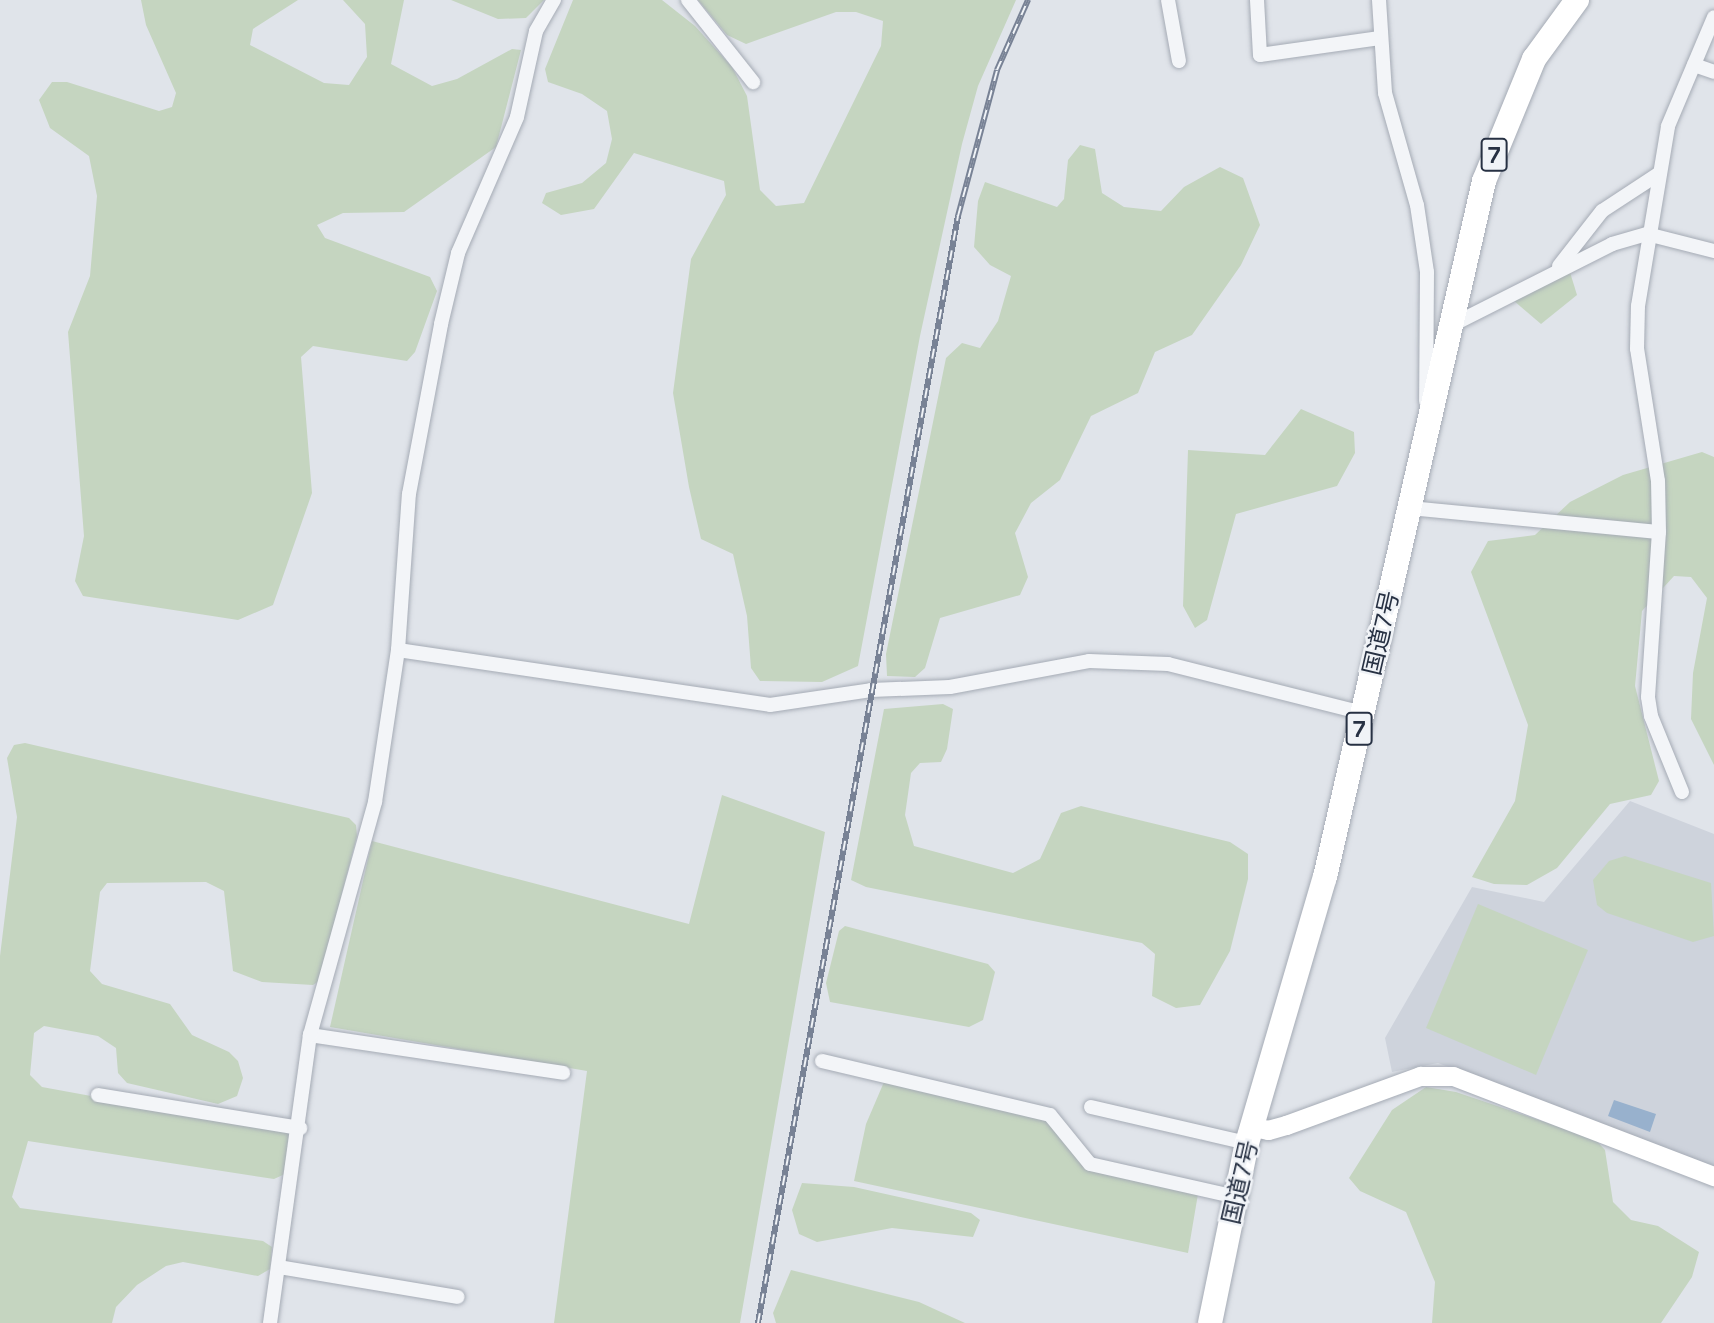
<!DOCTYPE html>
<html>
<head>
<meta charset="utf-8">
<style>
  body { margin:0 }
  #map { position:relative; width:1714px; height:1323px; overflow:hidden; background:#e0e4ea; font-family:"Space Grotesk","Noto Sans JP",sans-serif }
  div>[style] { position:absolute }
  .built>* { inset:0; background:#ced3dc }
  .green>* { inset:0; background:#c5d5c0 }
  .water>* { inset:0; background:#98b1cd }
  .roads { filter:drop-shadow(0 0 2px #a5abb5) drop-shadow(0 0 2px #a5abb5) }
  .street>* { height:14px; margin:-7px; padding:0 7px; transform-origin:7px; border-radius:7px; background:#f3f5f8 }
  .secondary>* { height:19px; margin:-9.5px; padding:0 9.5px; transform-origin:9.5px; border-radius:9.5px; background:#fff }
  .highway>* { height:24px; margin:-12px; padding:0 12px; transform-origin:12px; border-radius:12px; background:#fff }
  .rail>* { height:6px; margin-top:-3px; transform-origin:0; background:repeating-linear-gradient(90deg,#f0f3f7 0 10px,#788295 0 20px); box-sizing:border-box; border-block:2px solid #788295 }
  span { translate:-50% -50%; white-space:nowrap; text-align:center; line-height:1.15; -webkit-text-stroke:5px #f0f3f7; paint-order:stroke }
  .shield-label span { padding:2px 5px; background:#f0f3f7; border:2px solid; border-radius:5px; -webkit-text-stroke-width:0 }
  .shield-label { font-size:23px; color:#273143; font-weight:700 }
  .street-label { font-size:24px; color:#273143 }
</style>
</head>
<body>
<div id="map">
  <div class="built">
    <div style="clip-path:polygon(1630px 801px,1714px 834px,1714px 1167px,1438px 1063px,1392px 1072px,1385px 1038px,1472px 887px,1544px 902px)"></div>
  </div>
  <div class="green">
    <div style="clip-path:polygon(141px 0,298px 0,253px 29px,250px 45px,324px 83px,349px 85px,367px 57px,365px 24px,343px 0,404px 0,391px 64px,432px 86px,457px 79px,512px 49px,521px 50px,496px 147px,404px 212px,343px 213px,317px 225px,325px 238px,430px 277px,437px 291px,415px 352px,407px 361px,313px 346px,301px 357px,312px 493px,273px 605px,238px 620px,83px 596px,75px 581px,84px 536px,68px 332px,90px 276px,97px 196px,89px 156px,50px 128px,39px 100px,52px 82px,67px 82px,159px 111px,172px 107px,176px 93px,146px 25px)"></div>
    <div style="clip-path:polygon(451px 0,544px 0,526px 18px,498px 19px)"></div>
    <div style="clip-path:polygon(573px 0,662px 0,695px 26px,732px 67px,747px 96px,760px 190px,776px 206px,804px 203px,881px 46px,883px 21px,856px 12px,836px 12px,746px 44px,727px 35px,698px 0,1016px 0,978px 86px,962px 144px,920px 336px,858px 666px,822px 682px,760px 681px,751px 668px,747px 616px,733px 554px,701px 539px,689px 487px,673px 393px,691px 259px,726px 195px,724px 181px,634px 153px,594px 209px,561px 215px,542px 203px,546px 193px,582px 183px,606px 163px,612px 139px,607px 111px,582px 94px,548px 82px,545px 69px)"></div>
    <div style="clip-path:polygon(1080px 145px,1095px 149px,1102px 193px,1124px 207px,1161px 211px,1184px 187px,1220px 167px,1243px 178px,1260px 225px,1241px 265px,1192px 335px,1155px 352px,1138px 393px,1091px 416px,1060px 480px,1031px 503px,1015px 533px,1028px 577px,1020px 595px,940px 618px,925px 668px,915px 677px,887px 676px,886px 654px,946px 358px,962px 343px,980px 348px,998px 321px,1011px 276px,990px 265px,974px 247px,978px 201px,985px 182px,1057px 207px,1064px 199px,1068px 160px)"></div>
    <div style="clip-path:polygon(1569px 269px,1577px 295px,1541px 324px,1513px 300px)"></div>
    <div style="clip-path:polygon(1301px 409px,1354px 432px,1355px 453px,1337px 486px,1236px 514px,1207px 620px,1195px 628px,1183px 606px,1188px 450px,1265px 455px)"></div>
    <div style="clip-path:polygon(1702px 452px,1714px 457px,1714px 765px,1691px 719px,1693px 673px,1707px 598px,1691px 577px,1674px 576px,1642px 611px,1635px 686px,1659px 781px,1651px 795px,1610px 804px,1557px 868px,1527px 885px,1494px 884px,1472px 877px,1515px 801px,1528px 725px,1471px 572px,1488px 541px,1535px 535px,1570px 502px,1623px 475px)"></div>
    <div style="clip-path:polygon(943px 704px,953px 709px,947px 749px,941px 762px,920px 763px,911px 773px,905px 815px,914px 846px,1013px 873px,1040px 859px,1061px 813px,1081px 806px,1230px 842px,1248px 854px,1248px 879px,1230px 951px,1200px 1005px,1176px 1008px,1152px 996px,1155px 954px,1142px 943px,866px 887px,851px 880px,884px 709px)"></div>
    <div style="clip-path:polygon(25px 743px,349px 818px,356px 825px,357px 836px,319px 981px,313px 985px,262px 982px,233px 971px,224px 891px,206px 882px,107px 883px,100px 892px,90px 971px,102px 984px,170px 1004px,192px 1035px,229px 1052px,238px 1061px,243px 1078px,237px 1096px,218px 1104px,127px 1083px,118px 1073px,116px 1048px,98px 1036px,44px 1026px,34px 1033px,30px 1075px,42px 1087px,288px 1132px,291px 1138px,285px 1174px,274px 1179px,28px 1141px,12px 1197px,20px 1208px,263px 1241px,272px 1247px,270px 1269px,258px 1276px,183px 1262px,166px 1266px,137px 1285px,116px 1307px,112px 1323px,0 1323px,0 956px,17px 817px,7px 758px,14px 745px)"></div>
    <div style="clip-path:polygon(722px 795px,825px 832px,740px 1323px,554px 1323px,587px 1071px,330px 1027px,372px 841px,689px 924px)"></div>
    <div style="clip-path:polygon(1625px 856px,1711px 883px,1714px 936px,1693px 942px,1607px 913px,1597px 905px,1593px 880px,1609px 861px)"></div>
    <div style="clip-path:polygon(1478px 904px,1588px 950px,1536px 1075px,1426px 1028px)"></div>
    <div style="clip-path:polygon(845px 926px,988px 964px,995px 972px,983px 1020px,969px 1027px,830px 1002px,826px 983px,839px 931px)"></div>
    <div style="clip-path:polygon(884px 1082px,1046px 1119px,1084px 1167px,1198px 1194px,1188px 1253px,854px 1181px,866px 1124px)"></div>
    <div style="clip-path:polygon(1426px 1087px,1456px 1092px,1595px 1139px,1605px 1150px,1613px 1202px,1631px 1220px,1658px 1226px,1699px 1252px,1692px 1277px,1661px 1323px,1432px 1323px,1435px 1282px,1406px 1212px,1360px 1191px,1349px 1178px,1392px 1110px)"></div>
    <div style="clip-path:polygon(802px 1183px,854px 1187px,971px 1213px,980px 1220px,973px 1237px,892px 1228px,817px 1242px,799px 1234px,792px 1210px)"></div>
    <div style="clip-path:polygon(791px 1270px,919px 1302px,965px 1323px,776px 1323px,773px 1313px)"></div>
  </div>
  <div class="water">
    <div style="clip-path:polygon(1614px 1100px,1656px 1114px,1650px 1132px,1608px 1116px)"></div>
  </div>
  <div class="roads">
    <div class="street">
      <div style="left:688px;top:0;width:105px;rotate:51.6deg"></div>
      <div style="left:1168px;top:0;width:62px;rotate:79.8deg"></div>
      <div style="left:1257px;top:0;width:55px;rotate:86.9deg"></div>
      <div style="left:1260px;top:55px;width:121px;rotate:-8.1deg"></div>
      <div style="left:1379px;top:0;width:93px;rotate:86.3deg"></div>
      <div style="left:1385px;top:93px;width:116px;rotate:74.1deg"></div>
      <div style="left:1417px;top:205px;width:68px;rotate:81.5deg"></div>
      <div style="left:1427px;top:272px;width:129px;rotate:90.4deg"></div>
      <div style="left:1694px;top:65px;width:21px;rotate:19deg"></div>
      <div style="left:1559px;top:266px;width:70px;rotate:-52deg"></div>
      <div style="left:1602px;top:211px;width:69px;rotate:-33.2deg"></div>
      <div style="left:1450px;top:326px;width:182px;rotate:-26.8deg"></div>
      <div style="left:1612px;top:244px;width:36px;rotate:-16deg"></div>
      <div style="left:1647px;top:234px;width:69px;rotate:14.2deg"></div>
      <div style="left:1409px;top:508px;width:251px;rotate:5.5deg"></div>
      <div style="left:398px;top:650px;width:376px;rotate:8.4deg"></div>
      <div style="left:770px;top:705px;width:102px;rotate:-8.4deg"></div>
      <div style="left:871px;top:690px;width:79px;rotate:-2.2deg"></div>
      <div style="left:950px;top:687px;width:141px;rotate:-10.6deg"></div>
      <div style="left:1089px;top:661px;width:79px;rotate:2.2deg"></div>
      <div style="left:1168px;top:664px;width:201px;rotate:14.1deg"></div>
      <div style="left:1682px;top:792px;width:82px;rotate:-112.2deg"></div>
      <div style="left:1651px;top:716px;width:19px;rotate:-99deg"></div>
      <div style="left:1648px;top:697px;width:165px;rotate:-86.2deg"></div>
      <div style="left:1659px;top:532px;width:51px;rotate:-91.1deg"></div>
      <div style="left:1658px;top:481px;width:134px;rotate:-99deg"></div>
      <div style="left:1637px;top:349px;width:43px;rotate:-88.7deg"></div>
      <div style="left:1638px;top:306px;width:182px;rotate:-80.5deg"></div>
      <div style="left:1668px;top:126px;width:118px;rotate:-67.1deg"></div>
      <div style="left:310px;top:1035px;width:256px;rotate:8.5deg"></div>
      <div style="left:822px;top:1061px;width:234px;rotate:13.3deg"></div>
      <div style="left:1050px;top:1115px;width:63px;rotate:50.8deg"></div>
      <div style="left:1090px;top:1164px;width:150px;rotate:12.7deg"></div>
      <div style="left:98px;top:1095px;width:205px;rotate:9.3deg"></div>
      <div style="left:1091px;top:1107px;width:160px;rotate:13deg"></div>
      <div style="left:279px;top:1267px;width:181px;rotate:9.5deg"></div>
      <div style="left:270px;top:1323px;width:291px;rotate:-82.1deg"></div>
      <div style="left:310px;top:1035px;width:242px;rotate:-74.4deg"></div>
      <div style="left:375px;top:802px;width:154px;rotate:-81.4deg"></div>
      <div style="left:398px;top:650px;width:156px;rotate:-86deg"></div>
      <div style="left:409px;top:494px;width:173px;rotate:-79.3deg"></div>
      <div style="left:441px;top:324px;width:73px;rotate:-76.5deg"></div>
      <div style="left:458px;top:253px;width:148px;rotate:-66.5deg"></div>
      <div style="left:517px;top:117px;width:88px;rotate:-77.5deg"></div>
      <div style="left:536px;top:31px;width:36px;rotate:-60deg"></div>
    </div>
    <div class="secondary">
      <div style="left:1253px;top:1127px;width:15px;rotate:11deg"></div>
      <div style="left:1268px;top:1130px;width:19px;rotate:-16deg"></div>
      <div style="left:1286px;top:1125px;width:143px;rotate:-20.1deg"></div>
      <div style="left:1420px;top:1076px;width:33px"></div>
      <div style="left:1453px;top:1076px;width:280px;rotate:21deg"></div>
    </div>
    <div class="highway">
      <div style="left:1210px;top:1323px;width:184px;rotate:-78.4deg"></div>
      <div style="left:1247px;top:1143px;width:277px;rotate:-73.7deg"></div>
      <div style="left:1325px;top:877px;width:714px;rotate:-77.13deg"></div>
      <div style="left:1484px;top:181px;width:132px;rotate:-67.7deg"></div>
      <div style="left:1534px;top:59px;width:73px;rotate:-53.9deg"></div>
    </div>
  </div>
  <div class="rail">
    <div style="left:758px;top:1323px;width:1125px;rotate:-79.76deg"></div>
    <div style="left:958px;top:216px;width:151px;rotate:-75deg"></div>
    <div style="left:997px;top:70px;width:77px;rotate:-66.1deg"></div>
  </div>
  <div class="shield-label">
    <span style="left:1494px;top:155px">7</span>
    <span style="left:1359px;top:729px">7</span>
  </div>
  <div class="street-label">
    <span style="left:1381px;top:633px;rotate:-77deg">国道7号</span>
    <span style="left:1240px;top:1182px;rotate:-77deg">国道7号</span>
  </div>
</div>
</body>
</html>
